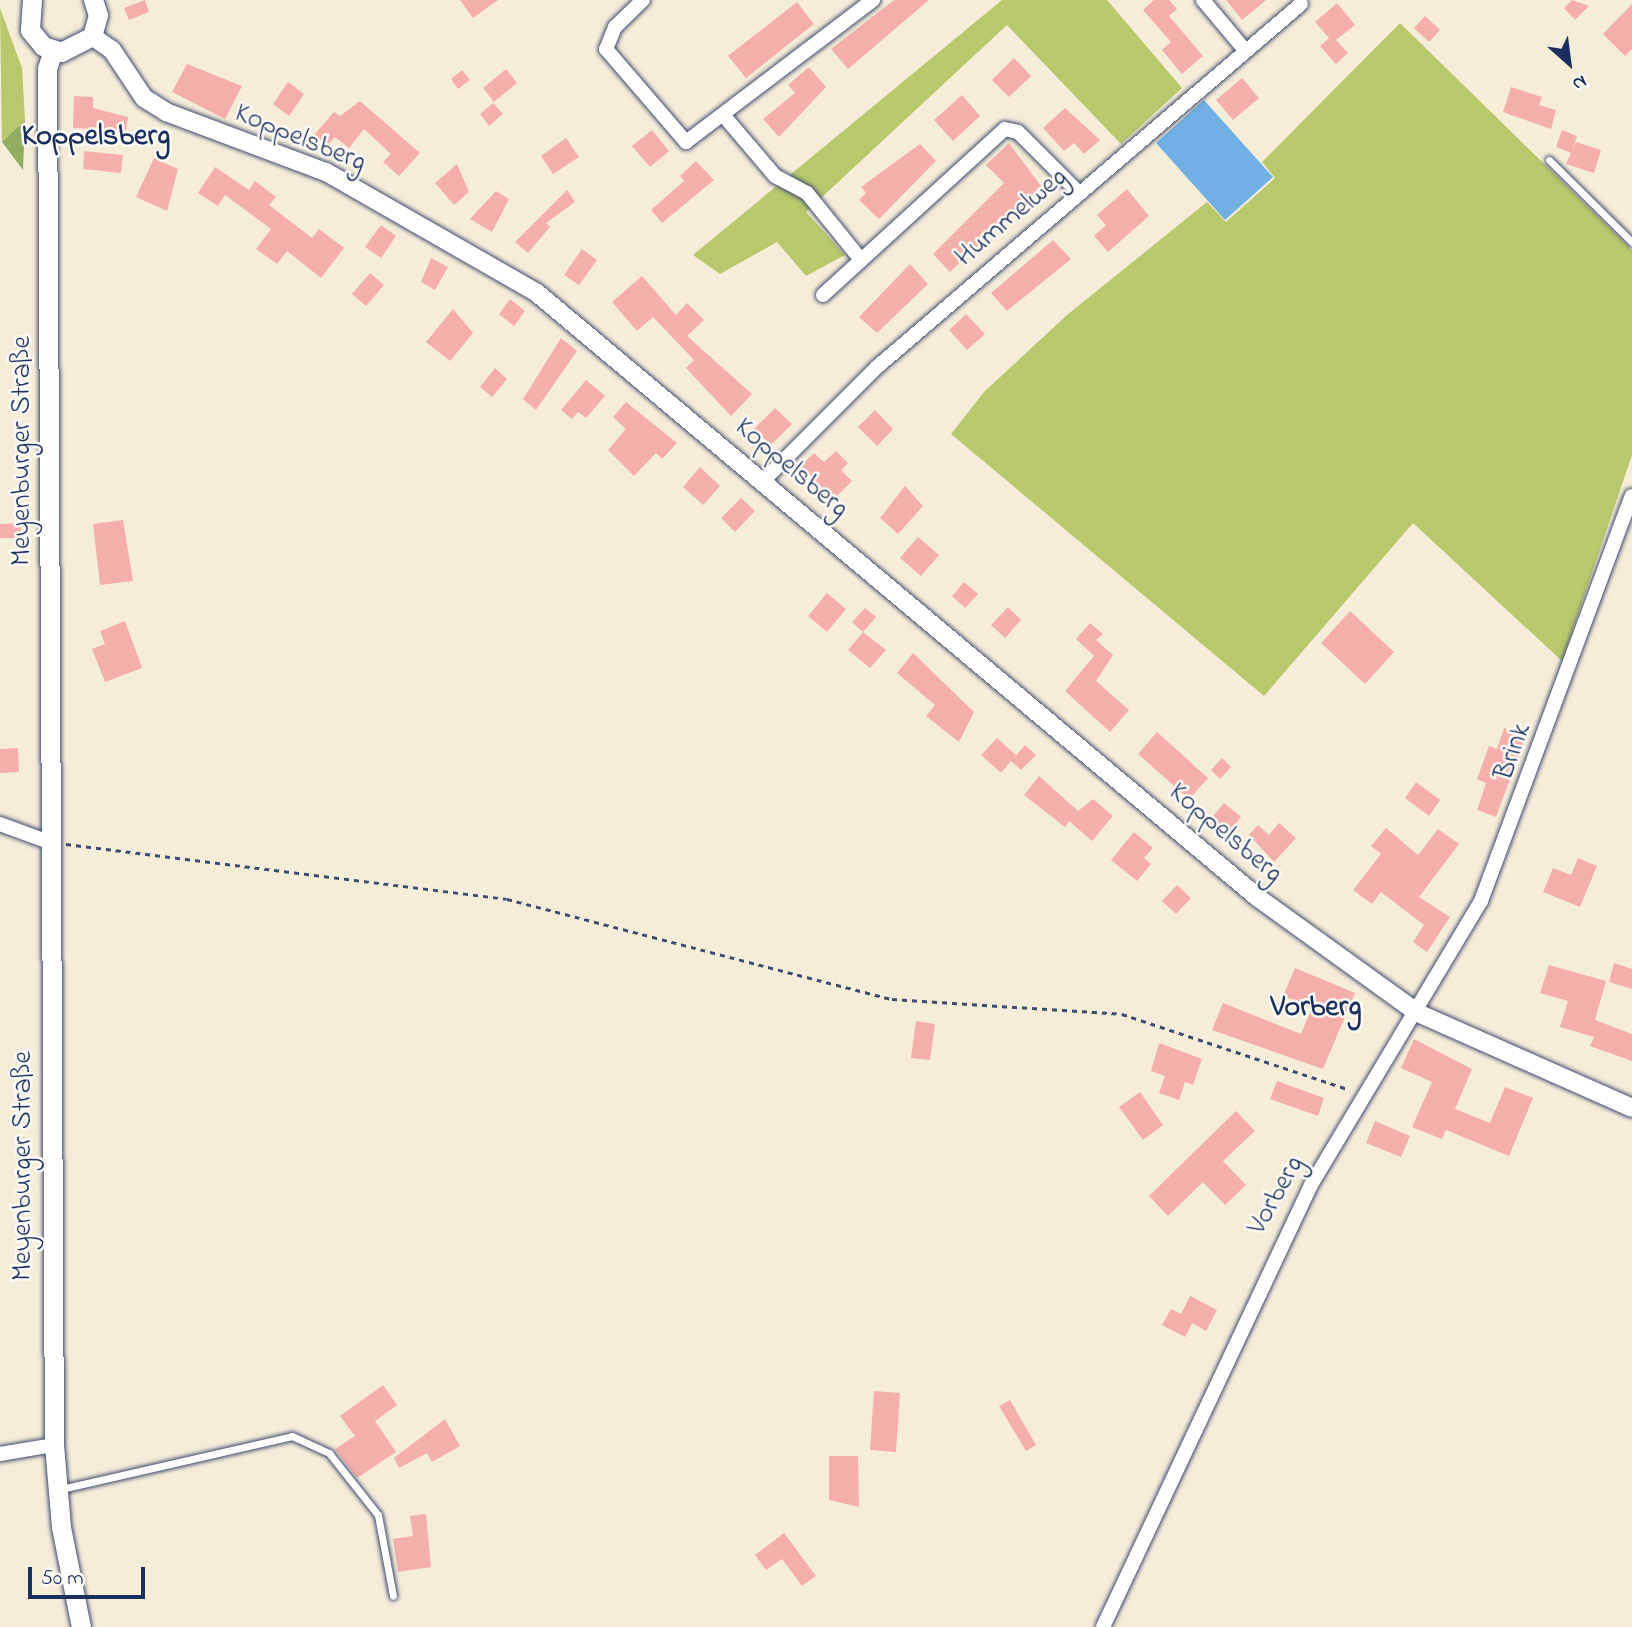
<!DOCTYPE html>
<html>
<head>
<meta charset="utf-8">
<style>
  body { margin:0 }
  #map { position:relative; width:1632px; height:1627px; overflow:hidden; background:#f6edd9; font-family:"Indie Flower",sans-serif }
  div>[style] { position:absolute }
  .green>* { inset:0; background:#b7c96c }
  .forest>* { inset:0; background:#91ad60 }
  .water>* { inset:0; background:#70b0e4 }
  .building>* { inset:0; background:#f5afab }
  .path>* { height:2.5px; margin-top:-1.25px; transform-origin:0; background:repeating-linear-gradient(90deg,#3c4c70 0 5px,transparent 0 10px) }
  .roads { filter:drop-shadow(0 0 2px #3c4c70) drop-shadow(0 0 2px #3c4c70) }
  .service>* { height:7px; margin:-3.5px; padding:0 3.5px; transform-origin:3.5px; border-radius:3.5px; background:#fff }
  .minor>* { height:14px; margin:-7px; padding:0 7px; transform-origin:7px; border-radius:7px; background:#fff }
  .tertiary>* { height:18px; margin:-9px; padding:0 9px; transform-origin:9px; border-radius:9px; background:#fff }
  .secondary>* { height:19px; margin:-9.5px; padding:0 9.5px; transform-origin:9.5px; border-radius:9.5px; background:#fff }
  span { translate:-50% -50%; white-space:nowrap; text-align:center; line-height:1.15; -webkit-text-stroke:5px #fdfcf7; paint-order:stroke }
  .street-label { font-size:28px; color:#1b2f5e }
  .neighbourhood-label { font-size:30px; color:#1b2f5e; font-weight:700 }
  .north { position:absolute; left:1534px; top:28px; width:70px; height:70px; -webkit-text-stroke:5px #fdfcf7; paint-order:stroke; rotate:152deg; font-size:19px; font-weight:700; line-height:28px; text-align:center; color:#1b2f5e }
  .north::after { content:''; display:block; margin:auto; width:24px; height:32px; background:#1b2f5e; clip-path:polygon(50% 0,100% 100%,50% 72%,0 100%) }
  .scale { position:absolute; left:28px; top:1567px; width:117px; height:32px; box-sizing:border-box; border:4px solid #1b2f5e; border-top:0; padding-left:9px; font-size:21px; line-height:24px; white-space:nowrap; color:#1b2f5e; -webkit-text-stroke:5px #fdfcf7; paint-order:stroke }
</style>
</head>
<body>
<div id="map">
  <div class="green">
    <div style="clip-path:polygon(1002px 0,1107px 0,1182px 88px,1121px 144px,1007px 25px,806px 212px,845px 255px,806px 276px,777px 242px,720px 274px,693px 255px)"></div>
    <div style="clip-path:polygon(0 8px,22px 68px,25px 120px,2px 142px)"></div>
    <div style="clip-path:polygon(1400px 23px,1632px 250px,1632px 455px,1562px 661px,1413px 523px,1264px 696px,951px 434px,984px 392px,1067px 315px,1207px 202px,1226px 222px,1275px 178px,1262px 162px)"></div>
  </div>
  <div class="forest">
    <div style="clip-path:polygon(25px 120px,23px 170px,2px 142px)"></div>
  </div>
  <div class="water">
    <div style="clip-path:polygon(1204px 100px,1273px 177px,1225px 220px,1156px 143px)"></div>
  </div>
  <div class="building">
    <div style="clip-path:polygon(145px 0,149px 12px,129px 20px,124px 8px)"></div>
    <div style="clip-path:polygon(460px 0,498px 0,473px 18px)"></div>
    <div style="clip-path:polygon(894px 0,929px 0,848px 69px,831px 49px)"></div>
    <div style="clip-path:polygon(1154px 0,1169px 0,1177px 9px,1169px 16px,1203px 56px,1182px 74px,1162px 50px,1171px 42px,1143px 10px)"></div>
    <div style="clip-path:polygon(1226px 0,1266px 0,1242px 20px)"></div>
    <div style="clip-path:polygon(1572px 0,1589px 6px,1575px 20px,1564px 8px)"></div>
    <div style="clip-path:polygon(797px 2px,814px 24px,746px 78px,728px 56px)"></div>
    <div style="clip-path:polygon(1337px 3px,1355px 25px,1336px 40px,1348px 53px,1336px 64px,1320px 46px,1329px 38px,1315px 22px)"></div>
    <div style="clip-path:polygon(1632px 4px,1632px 49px,1625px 56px,1603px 34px)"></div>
    <div style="clip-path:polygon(1425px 16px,1440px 30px,1429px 42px,1414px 28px)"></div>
    <div style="clip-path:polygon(1014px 58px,1031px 76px,1009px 97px,992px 80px)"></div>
    <div style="clip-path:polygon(187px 64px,242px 86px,225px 119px,172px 92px)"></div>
    <div style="clip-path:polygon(809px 67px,826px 87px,779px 137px,763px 119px,795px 93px,788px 85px)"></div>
    <div style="clip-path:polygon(506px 69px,517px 83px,494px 102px,483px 88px)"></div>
    <div style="clip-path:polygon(462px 70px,470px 80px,458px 89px,451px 79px)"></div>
    <div style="clip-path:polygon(1242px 78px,1259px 98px,1233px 120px,1216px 100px)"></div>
    <div style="clip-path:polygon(288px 82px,304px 94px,289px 116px,273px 104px)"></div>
    <div style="clip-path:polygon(1511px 87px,1542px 97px,1539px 105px,1556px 110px,1551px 129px,1503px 112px)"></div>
    <div style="clip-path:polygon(962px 95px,980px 116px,953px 141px,934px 120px)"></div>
    <div style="clip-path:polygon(74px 96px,93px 97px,93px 108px,128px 117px,126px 131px,73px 128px)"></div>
    <div style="clip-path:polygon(360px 101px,420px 153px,399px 176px,383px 162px,391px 154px,364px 129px,349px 148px,335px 137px,327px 146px,314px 135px,334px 112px,340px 116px)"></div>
    <div style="clip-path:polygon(493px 103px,503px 114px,489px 126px,480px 114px)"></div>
    <div style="clip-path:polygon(1065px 108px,1100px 140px,1084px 154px,1074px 143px,1064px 151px,1043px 128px)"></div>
    <div style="clip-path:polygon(652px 130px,669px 151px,650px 167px,632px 146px)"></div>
    <div style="clip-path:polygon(1562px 130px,1577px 136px,1572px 152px,1576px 142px,1601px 150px,1594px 173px,1566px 164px,1571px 153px,1556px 147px)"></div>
    <div style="clip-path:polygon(566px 138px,579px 157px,553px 174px,541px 156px)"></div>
    <div style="clip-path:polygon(1009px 143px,1041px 186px,950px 272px,933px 254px,1004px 183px,986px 165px)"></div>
    <div style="clip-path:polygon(920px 144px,936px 161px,879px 219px,859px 200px,866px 193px,861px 187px)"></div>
    <div style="clip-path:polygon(84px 151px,123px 155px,121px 173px,83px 169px)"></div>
    <div style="clip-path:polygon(154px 158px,178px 169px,167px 211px,136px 197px)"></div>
    <div style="clip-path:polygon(696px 161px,714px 180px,662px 223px,651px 210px,684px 181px,680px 176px)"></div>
    <div style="clip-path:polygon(457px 164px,469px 192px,454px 205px,435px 183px)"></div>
    <div style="clip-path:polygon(215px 167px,249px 190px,255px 181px,276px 197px,269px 205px,312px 238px,319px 229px,344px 248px,321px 278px,287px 251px,277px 264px,256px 249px,271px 229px,225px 195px,218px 206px,198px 193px)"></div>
    <div style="clip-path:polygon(1127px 189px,1149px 216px,1108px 252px,1094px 236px,1106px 225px,1097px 215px)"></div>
    <div style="clip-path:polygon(567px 190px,575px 202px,546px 223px,550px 227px,528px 253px,515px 242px)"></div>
    <div style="clip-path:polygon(496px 191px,509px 199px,492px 232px,470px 219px)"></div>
    <div style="clip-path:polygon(381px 225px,396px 236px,381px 258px,365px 247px)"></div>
    <div style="clip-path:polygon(1053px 240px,1071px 259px,1007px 311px,991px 293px)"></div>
    <div style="clip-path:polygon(582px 249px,597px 260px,579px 285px,564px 275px)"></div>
    <div style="clip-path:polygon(431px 258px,448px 267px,435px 290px,421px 282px)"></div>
    <div style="clip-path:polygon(910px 264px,928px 284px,877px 333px,859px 317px)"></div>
    <div style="clip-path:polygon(370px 273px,384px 285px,366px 306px,352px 294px)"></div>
    <div style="clip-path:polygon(642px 276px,676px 315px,687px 303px,704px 320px,687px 336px,752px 394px,731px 416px,686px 368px,694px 360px,653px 317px,637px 331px,612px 302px)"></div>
    <div style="clip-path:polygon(510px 299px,525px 311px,514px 326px,499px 314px)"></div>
    <div style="clip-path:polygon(453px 309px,473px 333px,450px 361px,426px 342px)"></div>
    <div style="clip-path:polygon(966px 314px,985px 334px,967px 350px,949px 330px)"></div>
    <div style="clip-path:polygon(561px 338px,577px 351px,536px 410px,523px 399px)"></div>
    <div style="clip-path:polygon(495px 368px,507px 379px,492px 397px,480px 387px)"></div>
    <div style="clip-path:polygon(586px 380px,605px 396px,586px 418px,578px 412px,572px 419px,561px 410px)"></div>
    <div style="clip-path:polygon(626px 402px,677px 443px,662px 459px,656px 453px,634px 476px,608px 450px,626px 429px,613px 417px)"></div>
    <div style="clip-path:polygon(775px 408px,792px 424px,771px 445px,754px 429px)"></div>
    <div style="clip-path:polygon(875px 410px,893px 429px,877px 446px,858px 427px)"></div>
    <div style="clip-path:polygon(836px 451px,848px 463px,841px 470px,852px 481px,834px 499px,800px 466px,814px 453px,824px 462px)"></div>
    <div style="clip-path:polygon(700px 467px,720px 486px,703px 505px,683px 487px)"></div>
    <div style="clip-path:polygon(905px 486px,923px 506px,898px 534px,880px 518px)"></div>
    <div style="clip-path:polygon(741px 498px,755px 511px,735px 532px,721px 518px)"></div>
    <div style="clip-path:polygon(123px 520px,133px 581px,100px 585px,93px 524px)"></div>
    <div style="clip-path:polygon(21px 523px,21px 538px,0 538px,0 524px)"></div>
    <div style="clip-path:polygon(918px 537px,939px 555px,921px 576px,900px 558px)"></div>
    <div style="clip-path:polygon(964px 582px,978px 594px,965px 608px,952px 596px)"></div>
    <div style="clip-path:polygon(827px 593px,846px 609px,827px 632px,808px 616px)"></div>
    <div style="clip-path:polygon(1008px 607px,1021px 620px,1005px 638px,991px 625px)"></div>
    <div style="clip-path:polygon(865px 608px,876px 617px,863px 632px,852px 622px)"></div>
    <div style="clip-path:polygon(1350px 611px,1394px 652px,1365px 684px,1321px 643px)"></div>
    <div style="clip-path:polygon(125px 621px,142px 668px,105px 682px,92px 649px,105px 644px,100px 631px)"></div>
    <div style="clip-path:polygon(1090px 623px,1103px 634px,1096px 640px,1113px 655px,1096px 681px,1129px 710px,1110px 732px,1065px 691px,1094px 656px,1076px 639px)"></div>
    <div style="clip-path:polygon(863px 632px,886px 650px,870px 668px,848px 650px)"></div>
    <div style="clip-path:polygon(913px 653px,974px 712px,959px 742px,926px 716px,935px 705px,897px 673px)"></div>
    <div style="clip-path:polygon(1504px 728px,1526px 736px,1496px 817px,1477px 810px,1486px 783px,1477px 779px,1489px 746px,1497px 749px)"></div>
    <div style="clip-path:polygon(1157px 732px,1208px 778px,1189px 799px,1138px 754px)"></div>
    <div style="clip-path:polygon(997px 738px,1016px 755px,1012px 760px,1025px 745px,1036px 755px,1021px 770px,1011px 761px,1001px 773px,981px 755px)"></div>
    <div style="clip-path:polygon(18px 748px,19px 772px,0 773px,0 749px)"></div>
    <div style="clip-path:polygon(1222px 758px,1231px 767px,1220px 779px,1211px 770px)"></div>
    <div style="clip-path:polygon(1039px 776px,1078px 811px,1093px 799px,1113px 816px,1092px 841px,1069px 821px,1065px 827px,1024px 795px)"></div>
    <div style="clip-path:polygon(1416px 782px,1440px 800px,1429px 816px,1405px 798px)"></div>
    <div style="clip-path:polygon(1224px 803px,1241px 817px,1225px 837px,1208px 822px)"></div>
    <div style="clip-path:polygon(1279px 823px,1296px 838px,1274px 862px,1249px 835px,1258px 825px,1269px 835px)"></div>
    <div style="clip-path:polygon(1386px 828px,1418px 855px,1438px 829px,1459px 844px,1419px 897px,1450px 917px,1427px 952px,1413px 942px,1424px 925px,1381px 892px,1372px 904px,1353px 890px,1381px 854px,1371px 846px)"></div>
    <div style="clip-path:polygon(1134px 832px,1153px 848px,1144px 858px,1151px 864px,1137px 881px,1111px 860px)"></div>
    <div style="clip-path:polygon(1578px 858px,1597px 866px,1580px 907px,1543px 892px,1553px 868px,1571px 875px)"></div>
    <div style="clip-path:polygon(1177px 885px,1191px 898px,1176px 914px,1162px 901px)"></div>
    <div style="clip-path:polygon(1614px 963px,1632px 969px,1632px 989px,1609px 982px)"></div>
    <div style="clip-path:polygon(1549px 965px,1606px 981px,1595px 1020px,1632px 1034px,1632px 1061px,1590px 1046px,1594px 1037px,1560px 1027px,1568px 1001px,1540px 993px)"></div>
    <div style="clip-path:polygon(1295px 968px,1355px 993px,1323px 1069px,1212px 1030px,1223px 1003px,1301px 1034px,1312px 1008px,1283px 996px)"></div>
    <div style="clip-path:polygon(916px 1021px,935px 1024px,930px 1060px,911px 1058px)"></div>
    <div style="clip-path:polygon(1414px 1039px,1472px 1069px,1455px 1109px,1490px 1123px,1505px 1087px,1533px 1098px,1509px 1156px,1446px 1130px,1442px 1139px,1412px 1127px,1432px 1082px,1401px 1068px)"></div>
    <div style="clip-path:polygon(1159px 1043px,1202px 1059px,1193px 1085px,1185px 1082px,1179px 1100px,1159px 1093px,1165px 1076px,1151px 1071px)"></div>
    <div style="clip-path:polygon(1277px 1081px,1324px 1098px,1318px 1116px,1270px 1099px)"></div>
    <div style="clip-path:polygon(1140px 1092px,1163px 1125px,1143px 1140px,1119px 1107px)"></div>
    <div style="clip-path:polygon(1236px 1111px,1255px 1131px,1223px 1161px,1246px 1185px,1225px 1205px,1203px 1182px,1168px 1216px,1149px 1196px)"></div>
    <div style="clip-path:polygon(1375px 1121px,1410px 1136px,1401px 1157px,1366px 1143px)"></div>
    <div style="clip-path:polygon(1190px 1296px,1217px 1310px,1206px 1331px,1192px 1323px,1185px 1337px,1162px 1325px,1171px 1309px,1181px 1314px)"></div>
    <div style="clip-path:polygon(383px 1385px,397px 1405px,375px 1421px,396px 1452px,357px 1478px,335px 1449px,355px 1436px,340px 1416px)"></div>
    <div style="clip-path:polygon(874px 1391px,900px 1393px,896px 1452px,870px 1450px)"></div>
    <div style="clip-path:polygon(1010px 1400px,1036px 1445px,1026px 1451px,999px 1406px)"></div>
    <div style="clip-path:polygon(445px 1419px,460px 1446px,432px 1462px,427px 1453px,399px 1468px,394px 1458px)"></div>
    <div style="clip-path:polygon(829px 1456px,858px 1456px,859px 1507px,829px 1500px)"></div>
    <div style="clip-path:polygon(426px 1514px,431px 1567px,398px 1572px,393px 1539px,413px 1536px,410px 1516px)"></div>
    <div style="clip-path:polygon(784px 1533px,816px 1576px,802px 1586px,782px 1559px,766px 1570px,755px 1555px)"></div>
  </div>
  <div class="path">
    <div style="left:66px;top:844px;width:444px;rotate:7.1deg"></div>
    <div style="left:507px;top:899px;width:398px;rotate:14.6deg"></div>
    <div style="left:892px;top:999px;width:230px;rotate:3.7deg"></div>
    <div style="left:1122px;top:1014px;width:240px;rotate:18.4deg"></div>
  </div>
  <div class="roads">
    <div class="service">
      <div style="left:1549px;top:160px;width:117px;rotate:44.7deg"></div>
      <div style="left:61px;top:1489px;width:237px;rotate:-12.9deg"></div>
      <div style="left:292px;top:1436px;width:41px;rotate:24.7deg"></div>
      <div style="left:329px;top:1453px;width:79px;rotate:51.7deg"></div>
      <div style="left:378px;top:1515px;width:82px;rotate:79.5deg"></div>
    </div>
    <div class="minor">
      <div style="left:643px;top:0;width:39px;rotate:136deg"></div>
      <div style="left:615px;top:27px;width:24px;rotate:112deg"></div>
      <div style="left:606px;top:49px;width:123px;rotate:49.3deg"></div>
      <div style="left:686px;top:142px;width:235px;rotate:-37.2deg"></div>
      <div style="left:1203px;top:0;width:65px;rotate:50deg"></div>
      <div style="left:724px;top:116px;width:79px;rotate:49.6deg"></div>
      <div style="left:775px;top:176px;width:36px;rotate:28deg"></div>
      <div style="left:807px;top:193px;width:86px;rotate:51.1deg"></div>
      <div style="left:823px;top:295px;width:246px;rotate:-42.4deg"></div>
      <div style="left:1005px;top:129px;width:13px;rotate:13deg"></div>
      <div style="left:1018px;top:132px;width:86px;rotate:45deg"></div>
      <div style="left:764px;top:480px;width:160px;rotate:-45deg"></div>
      <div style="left:877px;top:367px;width:558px;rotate:-40.57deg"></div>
      <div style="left:0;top:824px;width:52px;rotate:20.2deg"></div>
      <div style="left:0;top:1454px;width:55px;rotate:-9.5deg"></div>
      <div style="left:1103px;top:1627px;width:488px;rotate:-64.8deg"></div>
      <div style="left:1311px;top:1185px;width:331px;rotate:-59.1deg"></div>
      <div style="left:1481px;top:901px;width:432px;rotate:-69.6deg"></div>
    </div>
    <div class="tertiary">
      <div style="left:92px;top:36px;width:24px;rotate:35deg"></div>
      <div style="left:112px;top:50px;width:58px;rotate:56.3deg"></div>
      <div style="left:144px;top:98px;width:26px;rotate:32deg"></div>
      <div style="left:166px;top:112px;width:171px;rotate:20.6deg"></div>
      <div style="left:326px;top:172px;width:243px;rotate:29.8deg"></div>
      <div style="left:537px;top:293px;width:940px;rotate:39.99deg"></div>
      <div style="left:1257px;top:897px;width:198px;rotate:35.8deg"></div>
      <div style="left:1418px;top:1013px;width:234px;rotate:23.9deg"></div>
    </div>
    <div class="secondary">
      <div style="left:32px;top:0;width:30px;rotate:94deg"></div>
      <div style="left:30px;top:30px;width:21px;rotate:51deg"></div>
      <div style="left:43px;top:46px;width:19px;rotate:18deg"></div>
      <div style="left:61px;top:52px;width:35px;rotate:-27deg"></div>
      <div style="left:92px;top:36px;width:22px;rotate:-74deg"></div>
      <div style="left:98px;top:15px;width:16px;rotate:-108deg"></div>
      <div style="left:53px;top:50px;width:20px;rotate:108deg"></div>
      <div style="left:47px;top:69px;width:1376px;rotate:89.71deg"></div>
      <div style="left:54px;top:1445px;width:82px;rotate:85.1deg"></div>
      <div style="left:61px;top:1527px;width:102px;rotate:78.7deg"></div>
    </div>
  </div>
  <div class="street-label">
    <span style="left:300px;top:139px;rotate:22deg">Koppelsberg</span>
    <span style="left:1012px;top:218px;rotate:-40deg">Hummelweg</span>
    <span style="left:23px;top:451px;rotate:-90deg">Meyenburger Straße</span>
    <span style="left:791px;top:469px;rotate:40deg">Koppelsberg</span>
    <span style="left:1514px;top:752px;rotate:-70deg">Brink</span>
    <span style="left:1225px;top:834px;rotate:40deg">Koppelsberg</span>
    <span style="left:24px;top:1166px;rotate:-90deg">Meyenburger Straße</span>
    <span style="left:1277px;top:1196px;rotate:-61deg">Vorberg</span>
  </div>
  <div class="neighbourhood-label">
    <span style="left:96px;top:137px">Koppelsberg</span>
    <span style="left:1316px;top:1008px">Vorberg</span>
  </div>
  <div class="north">N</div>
  <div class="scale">50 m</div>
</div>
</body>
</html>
